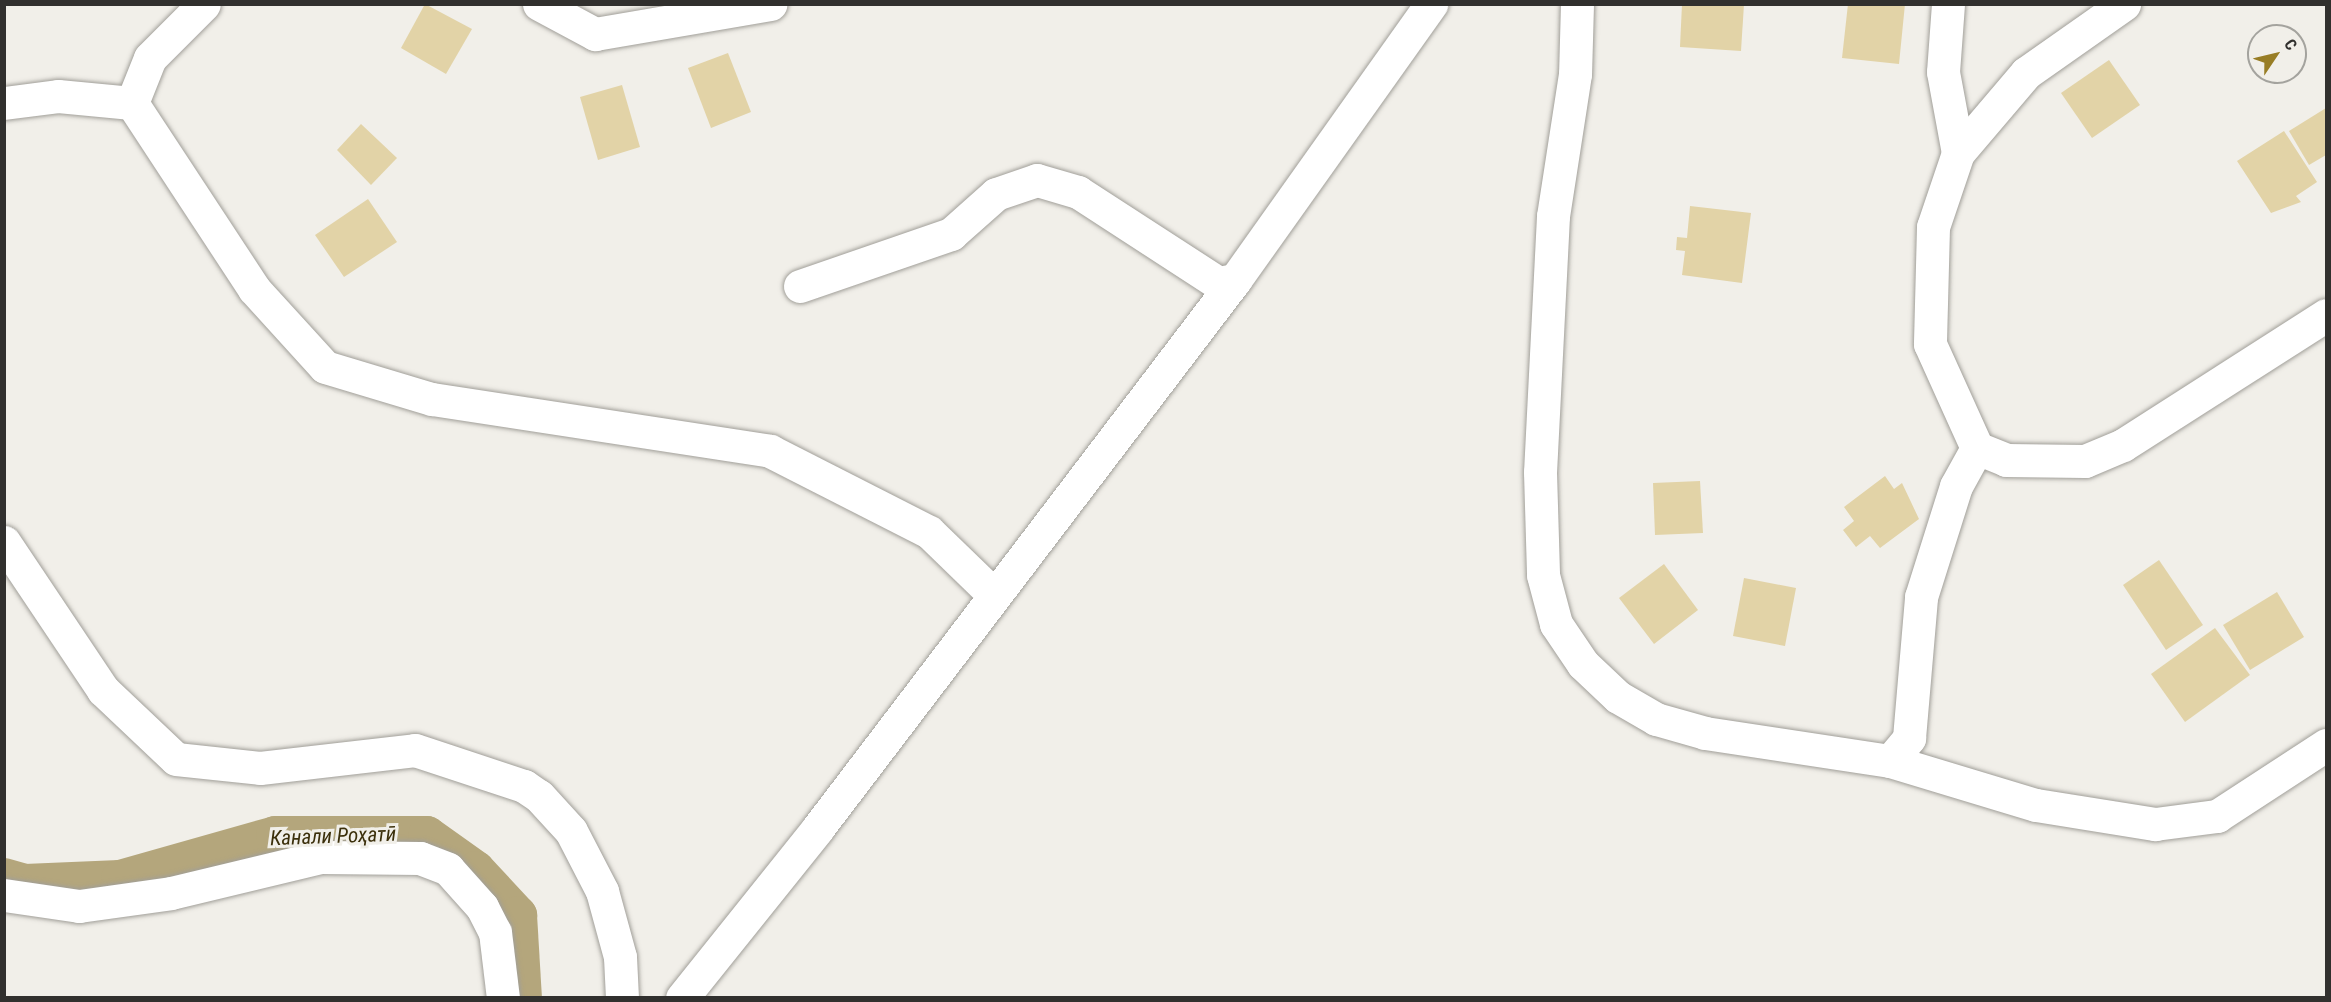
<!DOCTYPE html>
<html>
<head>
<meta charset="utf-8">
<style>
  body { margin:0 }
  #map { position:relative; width:2331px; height:1002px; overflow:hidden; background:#f1efe9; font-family:"Roboto Condensed",sans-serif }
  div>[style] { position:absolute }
  .canal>* { height:38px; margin:-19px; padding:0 19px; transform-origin:19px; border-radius:19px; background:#b4a67c }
  .building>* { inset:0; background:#e2d3a7 }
  .roads { filter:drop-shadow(0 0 2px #a19f99) drop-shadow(0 0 2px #a19f99) }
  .minor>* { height:33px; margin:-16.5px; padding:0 16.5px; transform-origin:16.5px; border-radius:16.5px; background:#fff }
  span { translate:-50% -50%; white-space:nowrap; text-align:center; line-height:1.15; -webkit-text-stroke:6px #f1efe9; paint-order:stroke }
  .water-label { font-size:21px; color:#3b2f0b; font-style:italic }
  .frame { position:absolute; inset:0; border:6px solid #31302e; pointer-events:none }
  .north { position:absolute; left:2247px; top:24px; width:60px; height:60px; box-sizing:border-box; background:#f1efe9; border:2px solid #a4a39e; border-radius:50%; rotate:55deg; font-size:16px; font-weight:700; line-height:24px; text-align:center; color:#31302e }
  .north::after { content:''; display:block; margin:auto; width:21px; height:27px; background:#987d25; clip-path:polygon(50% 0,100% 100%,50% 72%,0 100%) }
</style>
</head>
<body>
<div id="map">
  <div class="canal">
    <div style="left:4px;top:877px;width:22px;rotate:16deg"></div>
    <div style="left:25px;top:883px;width:95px;rotate:-2.4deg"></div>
    <div style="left:120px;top:879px;width:161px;rotate:-15.8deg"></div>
    <div style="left:275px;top:835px;width:152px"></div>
    <div style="left:427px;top:835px;width:60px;rotate:35.5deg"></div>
    <div style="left:476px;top:870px;width:62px;rotate:47deg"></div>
    <div style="left:518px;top:915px;width:83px;rotate:86.6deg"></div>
  </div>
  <div class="building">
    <div style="clip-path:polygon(425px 4px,472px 29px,446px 74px,401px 48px)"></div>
    <div style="clip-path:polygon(1682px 4px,1744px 4px,1741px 51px,1680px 47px)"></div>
    <div style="clip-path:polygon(1848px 4px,1905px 4px,1899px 64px,1842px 58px)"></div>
    <div style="clip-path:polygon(728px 53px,751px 112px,711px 128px,688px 68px)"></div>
    <div style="clip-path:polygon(2109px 60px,2140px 105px,2092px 138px,2061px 93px)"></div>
    <div style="clip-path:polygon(622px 85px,640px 147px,598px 160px,580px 97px)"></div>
    <div style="clip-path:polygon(2326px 108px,2326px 155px,2309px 165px,2289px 131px)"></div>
    <div style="clip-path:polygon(361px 124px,397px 158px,371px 185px,337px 150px)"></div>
    <div style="clip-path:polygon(2284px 131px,2317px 182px,2296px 196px,2301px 202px,2271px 213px,2237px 161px)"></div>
    <div style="clip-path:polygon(368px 199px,397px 242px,344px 277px,315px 235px)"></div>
    <div style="clip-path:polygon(1690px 206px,1751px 213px,1742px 283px,1682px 275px,1685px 251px,1676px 250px,1677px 237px,1687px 238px)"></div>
    <div style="clip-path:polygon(1885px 476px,1894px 489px,1902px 483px,1919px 519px,1880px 548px,1870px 536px,1856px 547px,1843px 530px,1854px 521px,1844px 507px)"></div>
    <div style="clip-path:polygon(1700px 481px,1703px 533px,1655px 535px,1653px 483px)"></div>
    <div style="clip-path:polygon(2159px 560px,2203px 625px,2166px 650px,2123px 585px)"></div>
    <div style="clip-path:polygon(1664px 564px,1698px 610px,1654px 644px,1619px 598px)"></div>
    <div style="clip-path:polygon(1744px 578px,1796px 588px,1785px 646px,1733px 636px)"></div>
    <div style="clip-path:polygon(2277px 592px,2304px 637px,2250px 670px,2223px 625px)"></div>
    <div style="clip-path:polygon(2215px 628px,2250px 675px,2185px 722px,2151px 674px)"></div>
  </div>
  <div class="roads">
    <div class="minor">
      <div style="left:539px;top:4px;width:64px;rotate:28.2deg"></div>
      <div style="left:595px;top:34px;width:178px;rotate:-9.7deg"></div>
      <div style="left:1577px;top:4px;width:70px;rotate:91.6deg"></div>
      <div style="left:1575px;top:74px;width:144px;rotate:98.8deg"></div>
      <div style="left:1553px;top:216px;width:256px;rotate:92.9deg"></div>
      <div style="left:1540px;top:472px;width:103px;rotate:88.3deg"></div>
      <div style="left:1543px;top:575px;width:51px;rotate:75.1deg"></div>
      <div style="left:1556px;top:624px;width:48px;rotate:56deg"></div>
      <div style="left:1583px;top:664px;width:48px;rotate:43.3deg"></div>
      <div style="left:1618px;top:697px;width:44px;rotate:30.1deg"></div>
      <div style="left:1656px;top:719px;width:51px;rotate:15.9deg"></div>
      <div style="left:1705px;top:733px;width:187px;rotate:8.6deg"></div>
      <div style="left:1890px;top:761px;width:30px;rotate:-50deg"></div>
      <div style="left:1909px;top:738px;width:142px;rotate:-85.1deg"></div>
      <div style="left:1921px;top:597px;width:116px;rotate:-72.5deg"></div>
      <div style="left:1956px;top:486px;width:43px;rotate:-61.1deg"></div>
      <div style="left:1948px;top:4px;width:68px;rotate:94.2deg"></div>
      <div style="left:1943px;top:72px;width:82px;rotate:79.5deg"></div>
      <div style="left:1958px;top:153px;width:105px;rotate:-49.6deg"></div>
      <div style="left:2026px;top:73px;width:120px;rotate:-35.1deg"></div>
      <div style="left:4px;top:103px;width:54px;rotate:-7.4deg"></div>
      <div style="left:58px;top:96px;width:74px;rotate:5.4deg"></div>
      <div style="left:132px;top:103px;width:48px;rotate:-68.2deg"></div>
      <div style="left:150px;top:58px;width:76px;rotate:-45deg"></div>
      <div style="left:132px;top:103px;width:222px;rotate:56.7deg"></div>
      <div style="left:254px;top:289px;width:105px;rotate:47.7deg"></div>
      <div style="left:325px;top:367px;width:112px;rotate:16.7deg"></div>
      <div style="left:432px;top:399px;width:342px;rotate:8.7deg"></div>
      <div style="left:770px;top:451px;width:178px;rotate:27deg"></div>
      <div style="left:929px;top:532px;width:89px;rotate:44.1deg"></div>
      <div style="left:1958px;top:153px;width:78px;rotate:108.7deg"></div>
      <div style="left:1933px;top:227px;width:117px;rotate:91.5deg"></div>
      <div style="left:1930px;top:344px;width:114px;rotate:65.7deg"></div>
      <div style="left:1977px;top:448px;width:31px;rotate:22deg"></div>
      <div style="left:2006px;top:460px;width:79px;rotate:0.7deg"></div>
      <div style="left:2085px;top:461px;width:41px;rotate:-22.8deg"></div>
      <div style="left:2123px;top:445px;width:241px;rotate:-32.6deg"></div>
      <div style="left:800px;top:286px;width:160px;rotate:-19deg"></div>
      <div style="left:951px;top:234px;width:60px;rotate:-41.6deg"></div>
      <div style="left:996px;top:194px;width:43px;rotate:-18.9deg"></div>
      <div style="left:1037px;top:180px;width:43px;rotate:16.3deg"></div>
      <div style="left:1078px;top:192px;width:167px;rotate:33deg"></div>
      <div style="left:1218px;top:283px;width:17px;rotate:-10deg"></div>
      <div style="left:1235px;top:280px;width:339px;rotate:-54.6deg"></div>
      <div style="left:4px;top:542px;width:178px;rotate:56.2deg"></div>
      <div style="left:103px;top:690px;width:100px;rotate:43.4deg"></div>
      <div style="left:176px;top:759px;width:84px;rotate:6.1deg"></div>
      <div style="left:260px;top:768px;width:156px;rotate:-6.6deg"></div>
      <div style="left:415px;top:750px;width:115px;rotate:18.3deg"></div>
      <div style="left:524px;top:786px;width:18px;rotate:34deg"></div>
      <div style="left:539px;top:796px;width:47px;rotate:47.6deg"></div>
      <div style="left:571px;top:831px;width:68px;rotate:62.7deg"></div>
      <div style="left:602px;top:891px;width:68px;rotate:74.7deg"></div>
      <div style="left:620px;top:957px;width:41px;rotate:87.2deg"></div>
      <div style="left:1890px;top:761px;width:152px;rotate:16.8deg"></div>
      <div style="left:2036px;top:805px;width:121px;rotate:9.1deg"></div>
      <div style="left:2155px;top:824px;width:63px;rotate:-7.4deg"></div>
      <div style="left:2217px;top:816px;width:130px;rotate:-33.1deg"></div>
      <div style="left:4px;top:895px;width:76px;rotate:8.3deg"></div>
      <div style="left:79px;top:906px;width:93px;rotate:-8deg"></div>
      <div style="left:171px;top:893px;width:154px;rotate:-13.5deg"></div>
      <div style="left:321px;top:857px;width:99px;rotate:0.6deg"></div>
      <div style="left:420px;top:858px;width:30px;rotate:21deg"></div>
      <div style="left:448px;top:869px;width:51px;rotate:48.2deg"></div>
      <div style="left:482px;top:907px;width:28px;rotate:63deg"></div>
      <div style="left:495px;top:932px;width:66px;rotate:83.1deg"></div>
      <div style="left:682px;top:998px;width:218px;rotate:-51.3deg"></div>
      <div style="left:818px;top:828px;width:689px;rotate:-52.73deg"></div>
    </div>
  </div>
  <div class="water-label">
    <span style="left:333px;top:836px;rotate:-2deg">Канали Роҳатӣ</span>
  </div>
  <div class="frame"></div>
  <div class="north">С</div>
</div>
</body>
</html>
